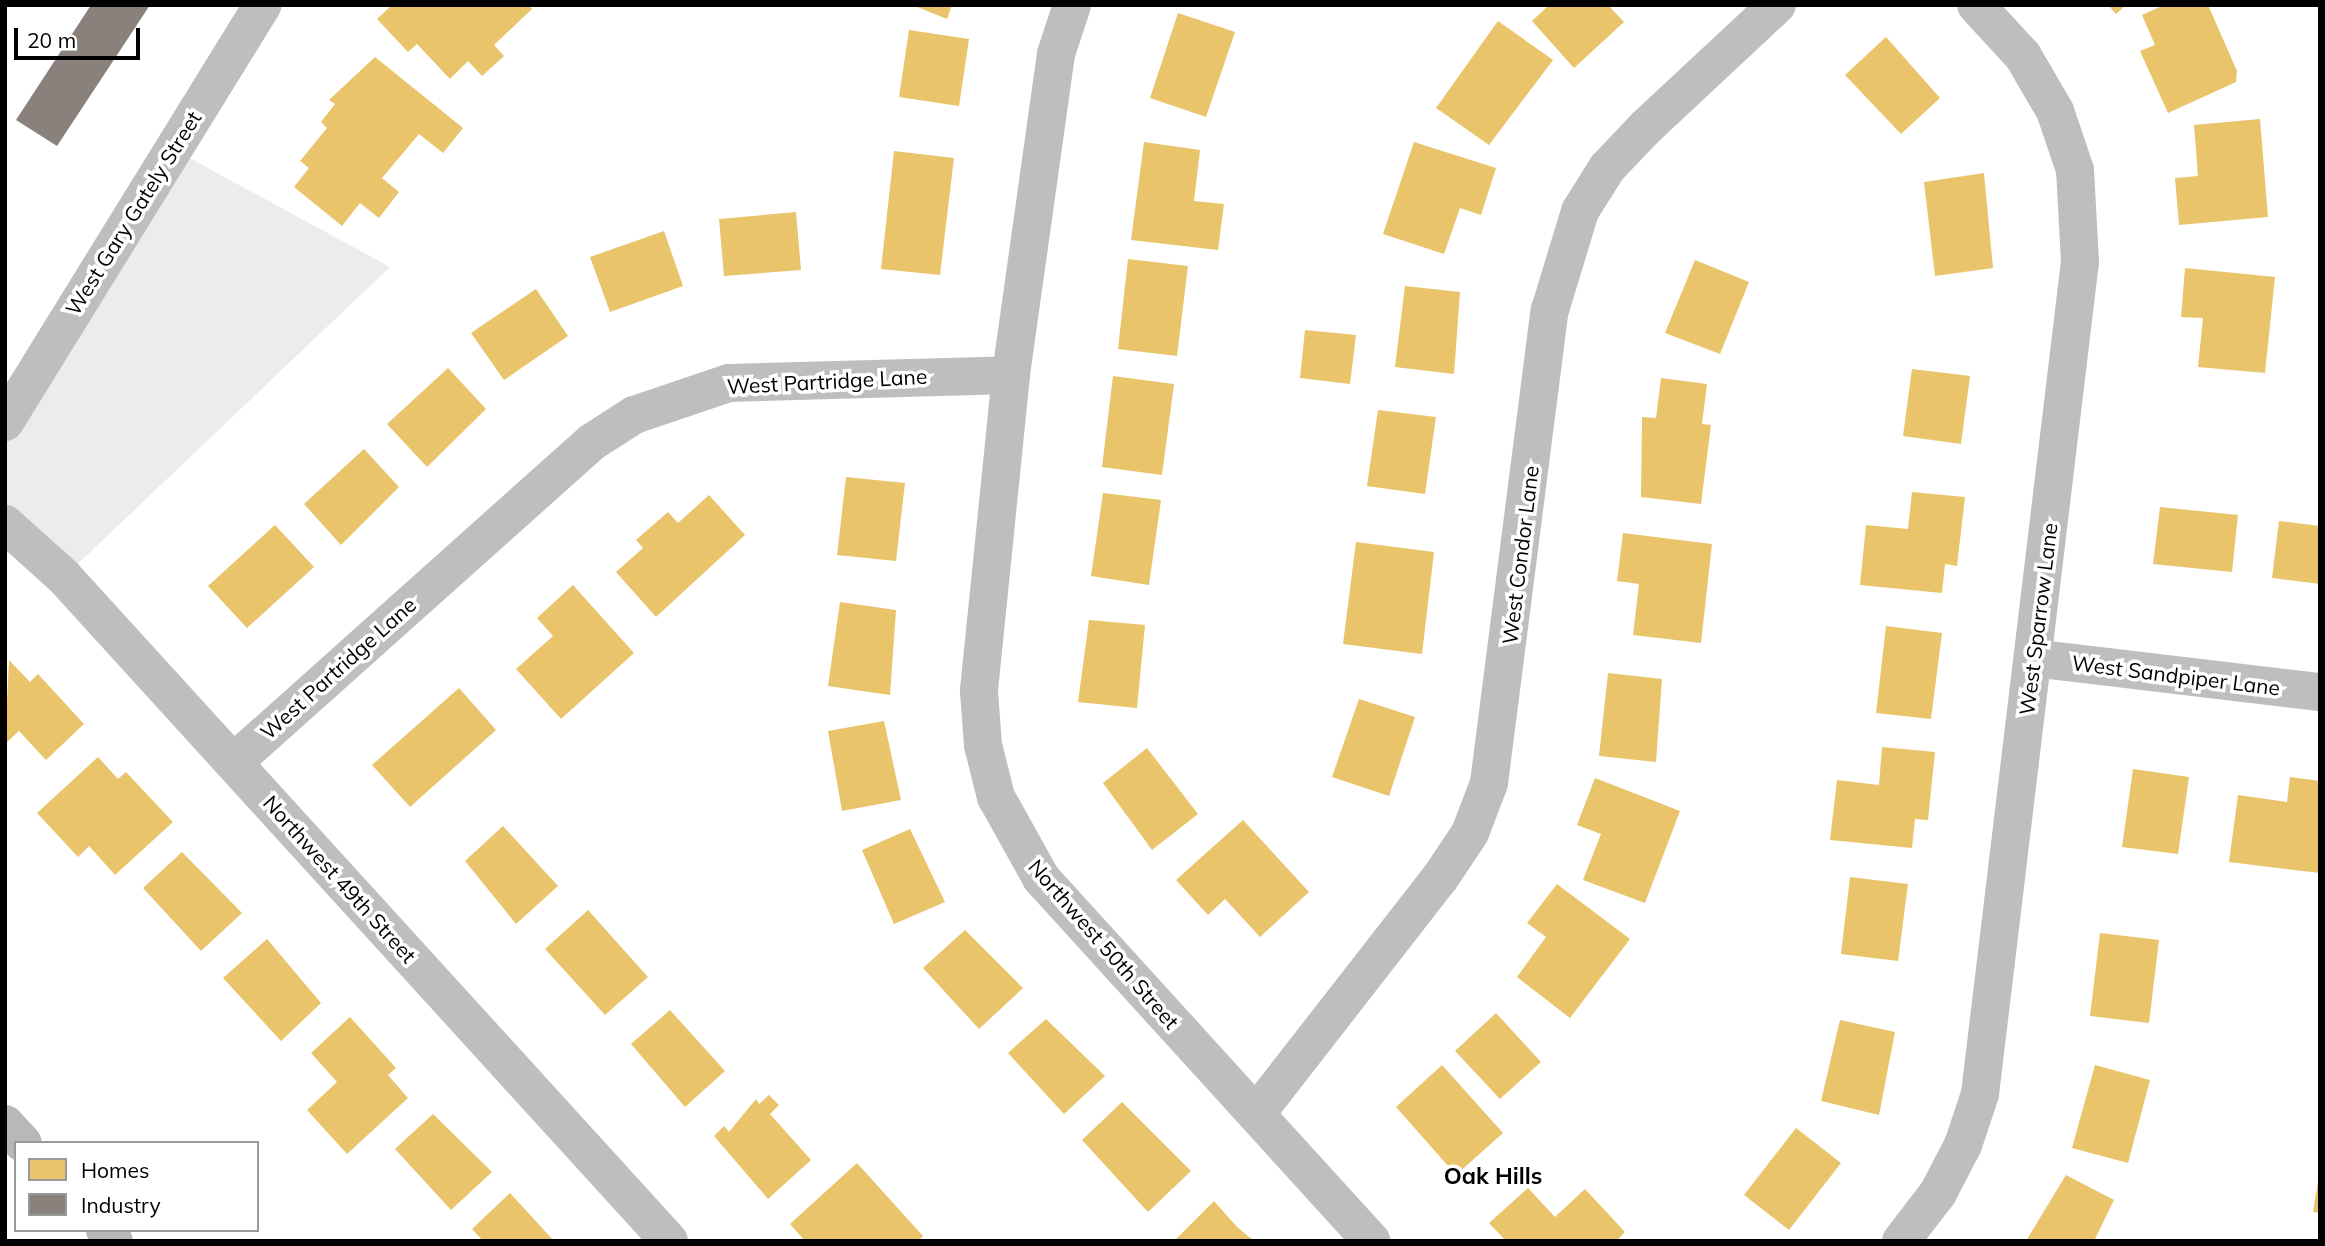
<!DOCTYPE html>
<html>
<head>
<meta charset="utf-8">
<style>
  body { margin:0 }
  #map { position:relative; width:2325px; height:1246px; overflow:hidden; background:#fff; font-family:Mulish,sans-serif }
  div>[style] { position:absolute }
  .green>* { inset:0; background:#ececec }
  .homes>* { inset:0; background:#e9c46a }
  .industry>* { inset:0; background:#8a817c }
  .minor>* { height:38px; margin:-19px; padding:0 19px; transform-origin:19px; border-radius:19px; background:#bebebe }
  .secondary>* { height:38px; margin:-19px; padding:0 19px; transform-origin:19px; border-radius:19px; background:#b8b8b8 }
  span { translate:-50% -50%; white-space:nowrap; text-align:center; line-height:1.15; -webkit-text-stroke:7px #fff; paint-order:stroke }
  .street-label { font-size:21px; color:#000 }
  .neighbourhood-label { font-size:23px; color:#000; font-weight:700 }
  .frame { position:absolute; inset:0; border:7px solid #000; pointer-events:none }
  .legend { position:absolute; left:14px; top:1141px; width:245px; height:91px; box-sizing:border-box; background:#fff; border:2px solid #999; margin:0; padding:9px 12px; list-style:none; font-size:21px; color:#000 }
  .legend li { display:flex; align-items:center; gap:14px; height:35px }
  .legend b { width:35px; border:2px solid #999 }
  .scale { position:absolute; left:14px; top:28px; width:126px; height:32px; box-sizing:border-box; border:4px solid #000; border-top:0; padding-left:9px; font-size:21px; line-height:24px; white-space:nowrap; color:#000; -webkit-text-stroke:5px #fff; paint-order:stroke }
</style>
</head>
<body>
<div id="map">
  <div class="green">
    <div style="clip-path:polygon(173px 149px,390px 267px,64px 577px,5px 524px,5px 422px)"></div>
  </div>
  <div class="homes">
    <div style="clip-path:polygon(392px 5px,528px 5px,532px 9px,494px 45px,504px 56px,482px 76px,468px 61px,450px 79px,417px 44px,408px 52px,377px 19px)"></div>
    <div style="clip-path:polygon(912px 5px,952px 5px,947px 19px)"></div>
    <div style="clip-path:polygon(1549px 5px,1608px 5px,1624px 22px,1574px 68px,1532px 21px)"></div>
    <div style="clip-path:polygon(2108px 5px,2126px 5px,2116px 14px)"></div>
    <div style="clip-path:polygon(2164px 5px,2208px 5px,2237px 71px,2236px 82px,2168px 113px,2140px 51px,2155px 45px,2142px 15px)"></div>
    <div style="clip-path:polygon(1178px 13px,1235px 32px,1206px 117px,1150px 98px)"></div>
    <div style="clip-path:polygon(1498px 21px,1553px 60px,1489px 145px,1436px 108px)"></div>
    <div style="clip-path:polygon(909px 30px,969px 39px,959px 106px,899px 97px)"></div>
    <div style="clip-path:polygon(1886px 37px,1940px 98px,1901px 134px,1845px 75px)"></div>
    <div style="clip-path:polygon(375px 57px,463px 128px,443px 153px,419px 134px,382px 178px,399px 192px,379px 218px,360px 203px,342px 226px,294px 187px,309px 168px,300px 161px,327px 128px,321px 122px,335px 104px,329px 100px)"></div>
    <div style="clip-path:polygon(2260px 119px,2268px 217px,2179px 225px,2175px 178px,2198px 176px,2194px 125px)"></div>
    <div style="clip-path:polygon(1144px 142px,1200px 150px,1194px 201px,1224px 204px,1218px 250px,1131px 240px)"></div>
    <div style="clip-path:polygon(1414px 142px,1496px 168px,1481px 215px,1460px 208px,1444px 254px,1383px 234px)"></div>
    <div style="clip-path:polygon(894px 151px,954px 158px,940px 275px,881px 269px)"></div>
    <div style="clip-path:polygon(1984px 173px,1993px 268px,1935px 276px,1924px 182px)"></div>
    <div style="clip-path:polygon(796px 212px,801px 270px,724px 276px,719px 219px)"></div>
    <div style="clip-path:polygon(664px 231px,683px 286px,610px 312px,590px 257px)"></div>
    <div style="clip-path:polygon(1128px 259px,1188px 266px,1177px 356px,1118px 349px)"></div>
    <div style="clip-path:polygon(1695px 260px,1749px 282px,1720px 354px,1665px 333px)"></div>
    <div style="clip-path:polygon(2185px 268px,2275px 277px,2265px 373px,2198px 367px,2203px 318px,2181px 317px)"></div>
    <div style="clip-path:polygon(1405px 286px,1460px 292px,1454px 374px,1395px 367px)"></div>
    <div style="clip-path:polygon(536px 289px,568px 336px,504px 380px,471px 333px)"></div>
    <div style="clip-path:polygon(1305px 330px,1356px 335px,1350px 384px,1300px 378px)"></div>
    <div style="clip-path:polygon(448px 368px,486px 409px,427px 467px,387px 424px)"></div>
    <div style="clip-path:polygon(1912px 369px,1970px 376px,1961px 444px,1903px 436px)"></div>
    <div style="clip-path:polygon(1113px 376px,1174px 384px,1162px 475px,1102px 467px)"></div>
    <div style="clip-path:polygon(1661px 378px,1707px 384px,1702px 424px,1711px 425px,1701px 504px,1641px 497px,1642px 417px,1656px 418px)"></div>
    <div style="clip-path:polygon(1378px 410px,1436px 417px,1425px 494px,1367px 486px)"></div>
    <div style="clip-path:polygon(364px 449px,399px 487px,341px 545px,304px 504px)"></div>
    <div style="clip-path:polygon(846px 477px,905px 483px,896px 561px,837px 555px)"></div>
    <div style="clip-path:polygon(1912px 492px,1965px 497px,1957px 566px,1945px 564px,1942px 593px,1860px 585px,1866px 525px,1908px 529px)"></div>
    <div style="clip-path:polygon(1103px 493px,1161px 500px,1149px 585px,1091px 576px)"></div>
    <div style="clip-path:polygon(709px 495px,745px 535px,656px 617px,616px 572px,643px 548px,636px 540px,668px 512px,678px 523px)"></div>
    <div style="clip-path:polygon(2160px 507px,2238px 515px,2232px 572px,2153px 564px)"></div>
    <div style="clip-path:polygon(2279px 521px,2320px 526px,2320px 584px,2272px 578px)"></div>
    <div style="clip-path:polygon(275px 525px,314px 567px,247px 628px,208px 586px)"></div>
    <div style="clip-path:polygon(1623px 533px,1712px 544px,1701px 643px,1633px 635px,1639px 584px,1617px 581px)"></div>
    <div style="clip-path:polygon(1356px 542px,1434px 552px,1422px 654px,1343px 644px)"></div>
    <div style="clip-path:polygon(573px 585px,634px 653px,561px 719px,516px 669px,553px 636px,537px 618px)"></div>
    <div style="clip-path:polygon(840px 602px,896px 610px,890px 695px,828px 686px)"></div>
    <div style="clip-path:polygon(1089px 620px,1145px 625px,1137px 708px,1078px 702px)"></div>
    <div style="clip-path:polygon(1886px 626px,1942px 633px,1931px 719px,1876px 713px)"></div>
    <div style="clip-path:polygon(9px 660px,30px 682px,38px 674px,84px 724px,46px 760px,19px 731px,5px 744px)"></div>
    <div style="clip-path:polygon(1608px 673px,1662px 679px,1656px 762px,1599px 756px)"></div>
    <div style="clip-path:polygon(459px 688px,496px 730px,410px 807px,372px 765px)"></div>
    <div style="clip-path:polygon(1359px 699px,1415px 717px,1389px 796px,1332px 777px)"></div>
    <div style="clip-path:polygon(884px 721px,901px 800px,842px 811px,828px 731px)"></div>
    <div style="clip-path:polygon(1882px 747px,1935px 752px,1928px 820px,1915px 819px,1912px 848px,1830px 840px,1837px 780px,1879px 785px)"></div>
    <div style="clip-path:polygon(1147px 748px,1198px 814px,1152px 850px,1103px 783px)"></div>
    <div style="clip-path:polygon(98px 757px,118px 779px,126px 772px,173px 822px,115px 875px,89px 846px,78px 857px,37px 813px)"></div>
    <div style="clip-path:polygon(2133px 769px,2189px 777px,2178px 854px,2122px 847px)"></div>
    <div style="clip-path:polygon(2290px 777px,2320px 781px,2320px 873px,2229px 862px,2238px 795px,2287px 802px)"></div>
    <div style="clip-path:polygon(1595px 778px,1680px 811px,1645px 903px,1583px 880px,1601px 834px,1577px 825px)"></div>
    <div style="clip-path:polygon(1243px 820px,1309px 892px,1260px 937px,1225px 899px,1208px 915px,1176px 880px)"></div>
    <div style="clip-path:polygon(503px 826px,558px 886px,516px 924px,465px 861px)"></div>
    <div style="clip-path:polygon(910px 829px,945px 902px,894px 924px,862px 850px)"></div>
    <div style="clip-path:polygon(182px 852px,242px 913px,201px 951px,143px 888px)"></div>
    <div style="clip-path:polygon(1850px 877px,1908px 884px,1898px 961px,1841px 954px)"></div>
    <div style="clip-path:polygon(1557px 884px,1630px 939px,1570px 1018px,1517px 977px,1546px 937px,1527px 923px)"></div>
    <div style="clip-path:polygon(588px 910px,648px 977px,605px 1015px,545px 949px)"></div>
    <div style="clip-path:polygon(965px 930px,1023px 988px,979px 1029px,923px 968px)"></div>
    <div style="clip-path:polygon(2100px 933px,2159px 940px,2149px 1023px,2090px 1016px)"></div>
    <div style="clip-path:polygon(267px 939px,321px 1003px,281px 1041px,223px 978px)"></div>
    <div style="clip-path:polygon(670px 1010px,725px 1071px,685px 1107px,631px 1044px)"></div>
    <div style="clip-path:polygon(1496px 1013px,1541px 1062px,1500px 1099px,1455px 1051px)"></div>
    <div style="clip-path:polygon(350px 1017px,396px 1068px,388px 1075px,408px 1098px,347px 1154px,307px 1110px,337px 1082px,311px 1053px)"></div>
    <div style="clip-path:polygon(1046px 1019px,1105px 1076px,1064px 1114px,1008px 1053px)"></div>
    <div style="clip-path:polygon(1840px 1020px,1895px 1032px,1879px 1115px,1821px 1101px)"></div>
    <div style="clip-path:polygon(1442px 1065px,1503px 1133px,1456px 1175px,1396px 1107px)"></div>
    <div style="clip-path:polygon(2095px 1065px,2150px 1080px,2128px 1163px,2072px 1148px)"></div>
    <div style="clip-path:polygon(769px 1095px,779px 1105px,770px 1114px,811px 1160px,768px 1199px,714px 1136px,724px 1126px,729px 1132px,756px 1099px,759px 1104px)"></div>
    <div style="clip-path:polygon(1122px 1102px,1191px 1171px,1148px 1212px,1082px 1140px)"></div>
    <div style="clip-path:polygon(433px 1114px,492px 1172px,451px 1210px,395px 1149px)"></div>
    <div style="clip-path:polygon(1796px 1128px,1841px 1163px,1789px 1230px,1744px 1195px)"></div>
    <div style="clip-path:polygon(857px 1163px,923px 1236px,918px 1241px,805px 1241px,790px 1224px)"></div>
    <div style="clip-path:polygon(2320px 1169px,2320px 1213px,2313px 1212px)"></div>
    <div style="clip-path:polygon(2066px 1175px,2114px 1200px,2094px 1241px,2026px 1241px)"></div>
    <div style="clip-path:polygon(1528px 1188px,1555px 1217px,1585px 1189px,1625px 1232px,1616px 1241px,1506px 1241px,1489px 1223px)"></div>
    <div style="clip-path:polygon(510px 1193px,554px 1241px,483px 1241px,472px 1229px)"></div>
    <div style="clip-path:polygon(1214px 1201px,1237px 1227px,1254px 1241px,1174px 1241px)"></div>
  </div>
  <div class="industry">
    <div style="clip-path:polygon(91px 5px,150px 5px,57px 146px,16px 120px)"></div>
  </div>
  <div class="minor">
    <div style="left:1072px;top:5px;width:52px;rotate:108.1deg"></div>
    <div style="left:1056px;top:54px;width:324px;rotate:98deg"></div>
    <div style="left:1011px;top:375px;width:318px;rotate:95.8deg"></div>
    <div style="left:979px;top:691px;width:54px;rotate:85.8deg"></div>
    <div style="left:983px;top:745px;width:54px;rotate:76deg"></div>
    <div style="left:996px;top:797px;width:93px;rotate:60.9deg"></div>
    <div style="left:1041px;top:878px;width:491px;rotate:47.7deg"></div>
    <div style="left:5px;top:422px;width:490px;rotate:-58.3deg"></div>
    <div style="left:5px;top:524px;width:79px;rotate:41.9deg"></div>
    <div style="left:64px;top:577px;width:898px;rotate:47.66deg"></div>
    <div style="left:2033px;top:658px;width:289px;rotate:6.8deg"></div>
    <div style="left:234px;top:762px;width:480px;rotate:-41.8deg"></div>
    <div style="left:592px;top:442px;width:50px;rotate:-32.7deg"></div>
    <div style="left:634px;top:415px;width:100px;rotate:-18.6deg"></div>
    <div style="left:729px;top:383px;width:282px;rotate:-1.6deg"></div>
    <div style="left:1256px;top:1114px;width:299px;rotate:-52.1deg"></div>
    <div style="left:1440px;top:878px;width:54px;rotate:-56.3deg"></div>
    <div style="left:1470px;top:833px;width:53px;rotate:-69.2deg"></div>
    <div style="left:1489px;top:783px;width:477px;rotate:-82.7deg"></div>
    <div style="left:1550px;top:310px;width:103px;rotate:-73.1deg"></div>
    <div style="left:1580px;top:211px;width:51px;rotate:-57.9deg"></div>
    <div style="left:1607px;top:168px;width:57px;rotate:-46.4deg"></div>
    <div style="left:1646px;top:127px;width:179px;rotate:-43deg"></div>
    <div style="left:1901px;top:1241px;width:61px;rotate:-52.4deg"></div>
    <div style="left:1938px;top:1193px;width:54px;rotate:-62.5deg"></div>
    <div style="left:1963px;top:1145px;width:54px;rotate:-71.6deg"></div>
    <div style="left:1980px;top:1094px;width:838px;rotate:-83.15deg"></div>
    <div style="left:2080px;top:262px;width:92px;rotate:-93.1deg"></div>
    <div style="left:2075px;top:170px;width:62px;rotate:-108.7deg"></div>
    <div style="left:2055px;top:111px;width:64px;rotate:-120.2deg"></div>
    <div style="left:2023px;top:56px;width:69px;rotate:-132.7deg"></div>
  </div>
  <div class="secondary">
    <div style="left:5px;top:1124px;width:26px;rotate:47deg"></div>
    <div style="left:105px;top:1230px;width:14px;rotate:51deg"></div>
  </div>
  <div class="street-label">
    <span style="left:133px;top:213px;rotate:-58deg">West Gary Gately Street</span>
    <span style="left:827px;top:381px;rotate:-3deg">West Partridge Lane</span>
    <span style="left:1520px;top:555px;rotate:-83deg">West Condor Lane</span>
    <span style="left:2038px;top:619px;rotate:-83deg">West Sparrow Lane</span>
    <span style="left:338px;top:668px;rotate:-42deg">West Partridge Lane</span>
    <span style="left:2176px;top:675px;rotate:7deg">West Sandpiper Lane</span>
    <span style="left:340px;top:879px;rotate:48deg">Northwest 49th Street</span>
    <span style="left:1104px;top:944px;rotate:49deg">Northwest 50th Street</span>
  </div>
  <div class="neighbourhood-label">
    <span style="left:1493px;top:1176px">Oak Hills</span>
  </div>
  <div class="frame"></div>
  <ul class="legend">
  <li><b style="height:19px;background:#e9c46a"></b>Homes</li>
  <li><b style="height:19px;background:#8a817c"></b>Industry</li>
  </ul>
  <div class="scale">20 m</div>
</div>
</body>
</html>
